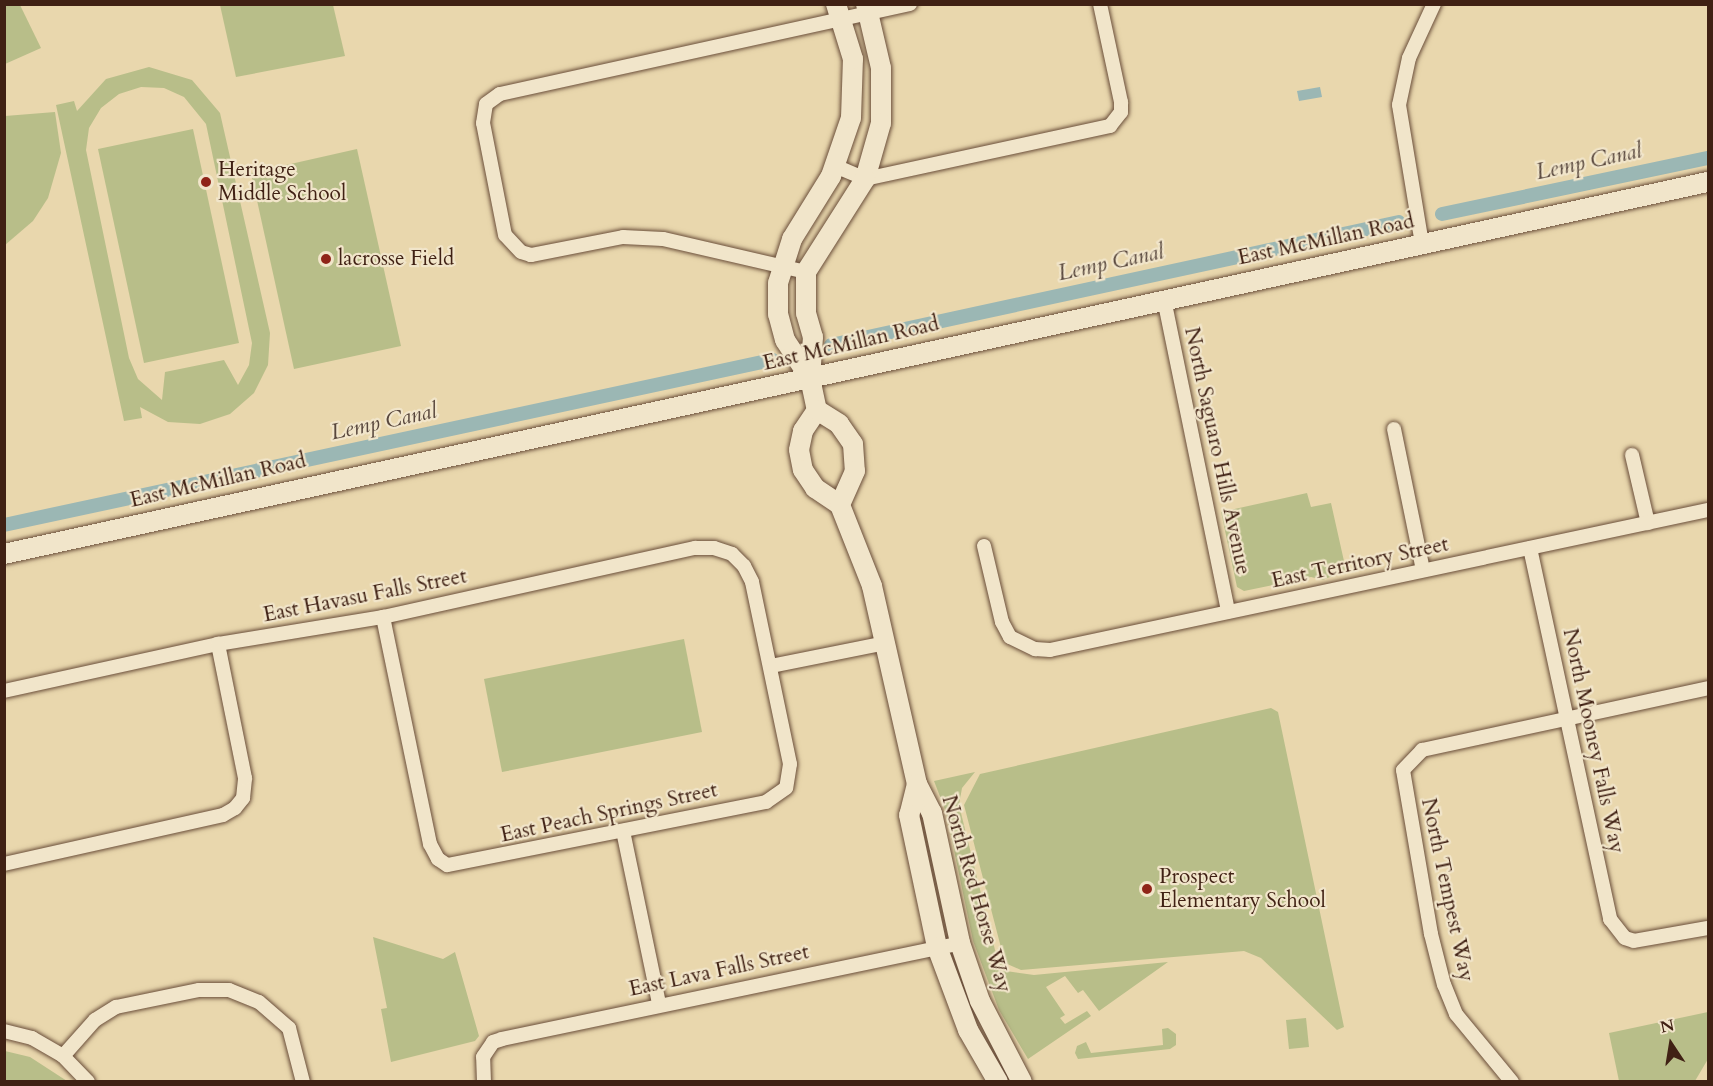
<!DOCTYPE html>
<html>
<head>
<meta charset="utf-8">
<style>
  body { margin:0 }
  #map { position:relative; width:1713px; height:1086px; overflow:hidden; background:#e9d7ad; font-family:Cardo,serif }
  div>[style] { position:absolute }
  .green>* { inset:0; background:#b8be89 }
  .water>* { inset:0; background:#9bb7b4 }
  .canal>* { height:14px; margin:-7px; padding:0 7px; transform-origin:7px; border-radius:7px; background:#9bb7b4 }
  .roads { filter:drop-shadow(0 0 2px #6a4e3a) drop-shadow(0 0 2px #6a4e3a) }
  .street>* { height:14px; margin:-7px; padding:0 7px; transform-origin:7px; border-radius:7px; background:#f1e5ca }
  .secondary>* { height:20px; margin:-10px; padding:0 10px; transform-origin:10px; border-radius:10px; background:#f1e5ca }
  .dots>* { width:16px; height:16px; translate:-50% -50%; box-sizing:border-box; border:3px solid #f1e5ca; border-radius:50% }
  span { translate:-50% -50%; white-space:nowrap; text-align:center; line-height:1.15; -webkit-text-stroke:4.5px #f1e5ca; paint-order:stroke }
  .poi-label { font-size:21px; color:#402114 }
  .left { translate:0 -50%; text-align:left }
  .street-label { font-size:21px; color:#402114 }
  .water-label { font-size:22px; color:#57463c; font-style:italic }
  .frame { position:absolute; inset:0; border:6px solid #402114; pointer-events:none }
  .north { position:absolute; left:1641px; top:1014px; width:60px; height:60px; -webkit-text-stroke:4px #f1e5ca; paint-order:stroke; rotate:348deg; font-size:16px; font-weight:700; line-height:24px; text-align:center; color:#402114 }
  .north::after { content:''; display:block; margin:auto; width:21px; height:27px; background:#402114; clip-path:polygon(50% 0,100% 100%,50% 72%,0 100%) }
</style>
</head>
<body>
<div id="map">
  <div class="green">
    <div style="clip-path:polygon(5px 4px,20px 5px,41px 48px,5px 64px)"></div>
    <div style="clip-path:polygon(220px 5px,333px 5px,345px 56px,236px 77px)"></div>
    <div style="clip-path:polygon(evenodd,149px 67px,192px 80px,220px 113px,270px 333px,268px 365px,254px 393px,230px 414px,200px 424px,168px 422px,140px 407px,142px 418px,124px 421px,56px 105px,74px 101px,77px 111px,106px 79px,149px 67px,141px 87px,164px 88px,184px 97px,206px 124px,252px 343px,249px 365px,238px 385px,224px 360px,165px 372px,162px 400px,138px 379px,129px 358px,86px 150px,89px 128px,101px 108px,119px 94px,141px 87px)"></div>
    <div style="clip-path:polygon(55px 112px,61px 153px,48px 198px,33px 221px,5px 245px,5px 116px)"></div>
    <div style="clip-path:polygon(193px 129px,239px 343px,144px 363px,98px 149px)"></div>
    <div style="clip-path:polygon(357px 149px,401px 346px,294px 369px,251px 173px)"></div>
    <div style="clip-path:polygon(1307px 493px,1311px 507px,1331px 503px,1346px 570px,1323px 580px,1311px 577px,1244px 591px,1237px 587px,1221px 512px)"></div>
    <div style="clip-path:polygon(684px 639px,702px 732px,502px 772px,484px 679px)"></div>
    <div style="clip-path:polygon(1271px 708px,1278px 712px,1344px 1027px,1337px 1030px,1261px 958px,1244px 951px,1021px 970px,1005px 963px,964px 805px,980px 774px)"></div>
    <div style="clip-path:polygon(975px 772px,962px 788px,959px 805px,995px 950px,1006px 971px,1034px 975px,1168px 962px,1099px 1011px,1083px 990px,1078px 993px,1065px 976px,1046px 987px,1065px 1015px,1060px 1018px,1065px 1024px,1087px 1011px,1091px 1016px,1028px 1059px,999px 1010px,973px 941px,946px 812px,934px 781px)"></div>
    <div style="clip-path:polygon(373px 937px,443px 959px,455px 952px,479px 1036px,475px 1041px,391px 1062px,381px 1009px,387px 1008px)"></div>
    <div style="clip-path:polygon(1708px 1012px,1708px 1059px,1695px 1081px,1619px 1081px,1609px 1033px)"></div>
    <div style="clip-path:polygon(1306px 1018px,1309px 1047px,1289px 1049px,1286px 1020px)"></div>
    <div style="clip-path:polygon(1168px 1028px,1176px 1034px,1176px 1045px,1170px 1049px,1078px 1059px,1075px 1053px,1077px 1046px,1086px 1042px,1091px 1053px,1163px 1045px,1162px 1029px)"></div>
    <div style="clip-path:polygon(5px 1051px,30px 1057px,67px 1081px,5px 1081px)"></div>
  </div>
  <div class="water">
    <div style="clip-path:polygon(1320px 87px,1322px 97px,1299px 101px,1297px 91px)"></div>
  </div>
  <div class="canal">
    <div style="left:1442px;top:214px;width:272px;rotate:-11.9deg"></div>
    <div style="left:831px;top:345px;width:581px;rotate:-12.22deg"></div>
    <div style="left:4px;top:525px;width:786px;rotate:-12.13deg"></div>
  </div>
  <div class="roads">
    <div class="street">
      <div style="left:835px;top:166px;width:33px;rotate:23deg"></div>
      <div style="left:865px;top:179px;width:251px;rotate:-12.2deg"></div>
      <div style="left:1110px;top:126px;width:18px;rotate:-52deg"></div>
      <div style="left:1121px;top:112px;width:10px;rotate:-90deg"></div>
      <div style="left:1121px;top:102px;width:100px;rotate:-102.1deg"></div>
      <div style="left:1422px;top:244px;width:141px;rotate:-99.4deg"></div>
      <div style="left:1399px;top:105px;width:48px;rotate:-78deg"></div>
      <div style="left:1409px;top:58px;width:60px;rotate:-65.2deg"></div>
      <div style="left:806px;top:272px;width:147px;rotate:-167deg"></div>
      <div style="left:663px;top:239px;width:40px;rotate:-177.1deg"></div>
      <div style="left:623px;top:237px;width:94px;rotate:168.9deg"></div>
      <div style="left:531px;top:255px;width:10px;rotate:-163deg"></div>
      <div style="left:521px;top:252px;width:23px;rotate:-133deg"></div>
      <div style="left:505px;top:235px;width:114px;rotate:-101.1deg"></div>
      <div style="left:483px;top:123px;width:19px;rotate:-81deg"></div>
      <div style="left:486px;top:104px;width:17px;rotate:-36deg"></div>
      <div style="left:500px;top:94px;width:420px;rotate:-12.4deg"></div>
      <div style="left:1164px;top:299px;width:319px;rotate:78.4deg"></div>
      <div style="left:1394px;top:429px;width:144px;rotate:78.4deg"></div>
      <div style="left:1632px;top:455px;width:70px;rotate:76.8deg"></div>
      <div style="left:984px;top:546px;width:78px;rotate:76.7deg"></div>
      <div style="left:1002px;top:622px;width:17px;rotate:62deg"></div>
      <div style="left:1010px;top:637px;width:28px;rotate:26deg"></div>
      <div style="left:1035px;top:649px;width:15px;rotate:4deg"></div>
      <div style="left:1050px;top:650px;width:673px;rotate:-12.01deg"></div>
      <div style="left:1530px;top:548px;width:380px;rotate:77.8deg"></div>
      <div style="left:1610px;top:919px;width:24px;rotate:52deg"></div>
      <div style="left:1625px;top:938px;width:9px;rotate:18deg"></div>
      <div style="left:1634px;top:941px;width:75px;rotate:-10deg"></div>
      <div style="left:771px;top:666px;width:117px;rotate:-11.3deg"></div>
      <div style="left:4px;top:691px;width:219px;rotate:-12.4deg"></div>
      <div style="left:218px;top:644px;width:167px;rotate:-9.3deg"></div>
      <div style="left:383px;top:617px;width:320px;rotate:-12.5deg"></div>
      <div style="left:695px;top:548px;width:19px"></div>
      <div style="left:714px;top:548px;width:19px;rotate:18deg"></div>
      <div style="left:732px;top:554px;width:17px;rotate:45deg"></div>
      <div style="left:744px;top:566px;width:18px;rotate:63deg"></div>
      <div style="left:752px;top:582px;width:186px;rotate:78.2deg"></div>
      <div style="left:790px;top:764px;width:24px;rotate:99deg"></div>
      <div style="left:786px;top:788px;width:24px;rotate:145deg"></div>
      <div style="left:766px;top:802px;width:325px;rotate:168.8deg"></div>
      <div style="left:447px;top:865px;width:11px;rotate:-146deg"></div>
      <div style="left:438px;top:859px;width:17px;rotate:-118deg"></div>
      <div style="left:430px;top:844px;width:232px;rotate:-101.7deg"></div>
      <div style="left:623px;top:831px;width:177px;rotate:78.2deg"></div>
      <div style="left:4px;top:864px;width:224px;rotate:-12.6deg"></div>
      <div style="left:223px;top:815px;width:14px;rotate:-30deg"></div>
      <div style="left:235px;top:808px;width:13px;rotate:-51deg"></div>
      <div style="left:243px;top:798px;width:20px;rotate:-84deg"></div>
      <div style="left:245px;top:778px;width:137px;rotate:-101.4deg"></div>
      <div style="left:4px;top:1031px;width:29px;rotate:14deg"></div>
      <div style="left:32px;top:1038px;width:36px;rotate:30deg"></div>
      <div style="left:63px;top:1056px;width:36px;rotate:46deg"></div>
      <div style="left:63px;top:1056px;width:48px;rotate:-48.4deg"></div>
      <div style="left:95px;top:1020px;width:25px;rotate:-32deg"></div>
      <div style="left:116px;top:1007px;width:85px;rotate:-11.6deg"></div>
      <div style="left:199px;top:990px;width:30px"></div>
      <div style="left:229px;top:990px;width:32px;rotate:22deg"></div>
      <div style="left:259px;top:1002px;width:40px;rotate:41deg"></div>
      <div style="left:289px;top:1028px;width:56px;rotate:75.5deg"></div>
      <div style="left:484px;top:1082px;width:25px;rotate:-92deg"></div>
      <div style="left:483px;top:1057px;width:18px;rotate:-56deg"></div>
      <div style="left:493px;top:1042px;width:9px;rotate:-18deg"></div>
      <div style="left:502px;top:1039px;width:468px;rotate:-11.8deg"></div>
      <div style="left:1512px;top:1082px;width:88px;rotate:-129.5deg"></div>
      <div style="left:1456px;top:1014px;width:31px;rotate:-112deg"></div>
      <div style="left:1444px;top:985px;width:53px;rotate:-104.3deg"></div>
      <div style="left:1431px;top:934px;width:166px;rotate:-99.7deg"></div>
      <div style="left:1403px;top:770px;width:28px;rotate:-46deg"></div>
      <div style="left:1422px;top:750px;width:293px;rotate:-12.2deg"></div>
    </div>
    <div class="secondary">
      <div style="left:866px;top:4px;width:66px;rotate:76.8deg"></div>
      <div style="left:881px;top:68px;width:55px;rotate:90deg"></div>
      <div style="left:881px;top:123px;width:58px;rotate:105.9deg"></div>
      <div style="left:865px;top:179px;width:110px;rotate:122.4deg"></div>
      <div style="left:806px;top:272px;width:41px;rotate:90deg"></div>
      <div style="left:806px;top:313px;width:25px;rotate:74deg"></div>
      <div style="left:813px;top:337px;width:41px;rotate:94.2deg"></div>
      <div style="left:810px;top:378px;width:33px;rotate:78deg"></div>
      <div style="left:817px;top:410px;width:25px;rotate:124deg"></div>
      <div style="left:803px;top:431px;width:19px;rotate:102deg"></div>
      <div style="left:799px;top:450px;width:20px;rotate:79deg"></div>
      <div style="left:803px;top:470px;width:22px;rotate:56deg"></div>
      <div style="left:815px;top:488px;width:30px;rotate:34deg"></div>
      <div style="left:840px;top:505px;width:87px;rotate:68.4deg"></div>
      <div style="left:872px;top:586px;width:203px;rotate:77.2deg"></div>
      <div style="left:917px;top:784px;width:33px;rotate:63deg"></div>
      <div style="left:932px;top:813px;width:133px;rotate:77.8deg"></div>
      <div style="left:960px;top:943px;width:61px;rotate:71deg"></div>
      <div style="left:980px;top:1001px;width:91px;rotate:62.6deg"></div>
      <div style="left:810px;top:378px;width:45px;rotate:-123.3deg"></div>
      <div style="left:785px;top:340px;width:27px;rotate:-105deg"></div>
      <div style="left:778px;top:314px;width:31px;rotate:-90deg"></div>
      <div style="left:778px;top:283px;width:46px;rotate:-72.3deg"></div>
      <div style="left:792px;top:239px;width:74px;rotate:-58.2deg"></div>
      <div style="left:831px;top:176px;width:61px;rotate:-71deg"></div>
      <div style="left:851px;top:118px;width:59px;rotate:-88.1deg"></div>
      <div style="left:853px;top:59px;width:58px;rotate:-107.2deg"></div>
      <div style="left:817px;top:410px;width:26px;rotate:32deg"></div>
      <div style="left:839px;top:424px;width:24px;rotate:55deg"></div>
      <div style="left:853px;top:444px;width:27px;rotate:86deg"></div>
      <div style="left:855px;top:471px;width:37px;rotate:114deg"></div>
      <div style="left:4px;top:554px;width:1744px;rotate:-12.32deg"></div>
      <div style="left:917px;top:784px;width:32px;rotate:104deg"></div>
      <div style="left:909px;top:815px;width:135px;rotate:78deg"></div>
      <div style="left:937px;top:947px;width:89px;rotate:69.5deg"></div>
      <div style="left:968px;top:1030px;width:60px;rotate:60deg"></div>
    </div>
  </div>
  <div class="dots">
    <div style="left:206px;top:182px;background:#8f2418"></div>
    <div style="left:326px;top:259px;background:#8f2418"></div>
    <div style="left:1147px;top:889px;background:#8f2418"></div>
  </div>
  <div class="poi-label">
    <span class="left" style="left:218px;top:182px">Heritage<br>Middle School</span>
    <span class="left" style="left:338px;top:259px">lacrosse Field</span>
    <span class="left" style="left:1159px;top:889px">Prospect<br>Elementary School</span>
  </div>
  <div class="street-label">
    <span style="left:1326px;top:240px;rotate:-12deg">East McMillan Road</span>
    <span style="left:851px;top:344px;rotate:-13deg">East McMillan Road</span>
    <span style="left:1217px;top:451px;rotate:78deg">North Saguaro Hills Avenue</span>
    <span style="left:218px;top:481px;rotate:-13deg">East McMillan Road</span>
    <span style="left:1360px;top:563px;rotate:-12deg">East Territory Street</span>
    <span style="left:365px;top:596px;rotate:-11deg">East Havasu Falls Street</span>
    <span style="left:1593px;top:741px;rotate:78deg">North Mooney Falls Way</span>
    <span style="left:609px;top:813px;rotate:-12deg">East Peach Springs Street</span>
    <span style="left:1447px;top:890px;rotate:78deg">North Tempest Way</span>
    <span style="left:976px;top:894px;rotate:74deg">North Red Horse Way</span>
    <span style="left:719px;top:971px;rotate:-12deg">East Lava Falls Street</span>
  </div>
  <div class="water-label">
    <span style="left:1589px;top:162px;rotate:-12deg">Lemp Canal</span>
    <span style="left:1111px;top:263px;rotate:-12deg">Lemp Canal</span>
    <span style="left:384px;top:422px;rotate:-12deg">Lemp Canal</span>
  </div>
  <div class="frame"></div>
  <div class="north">N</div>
</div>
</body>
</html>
